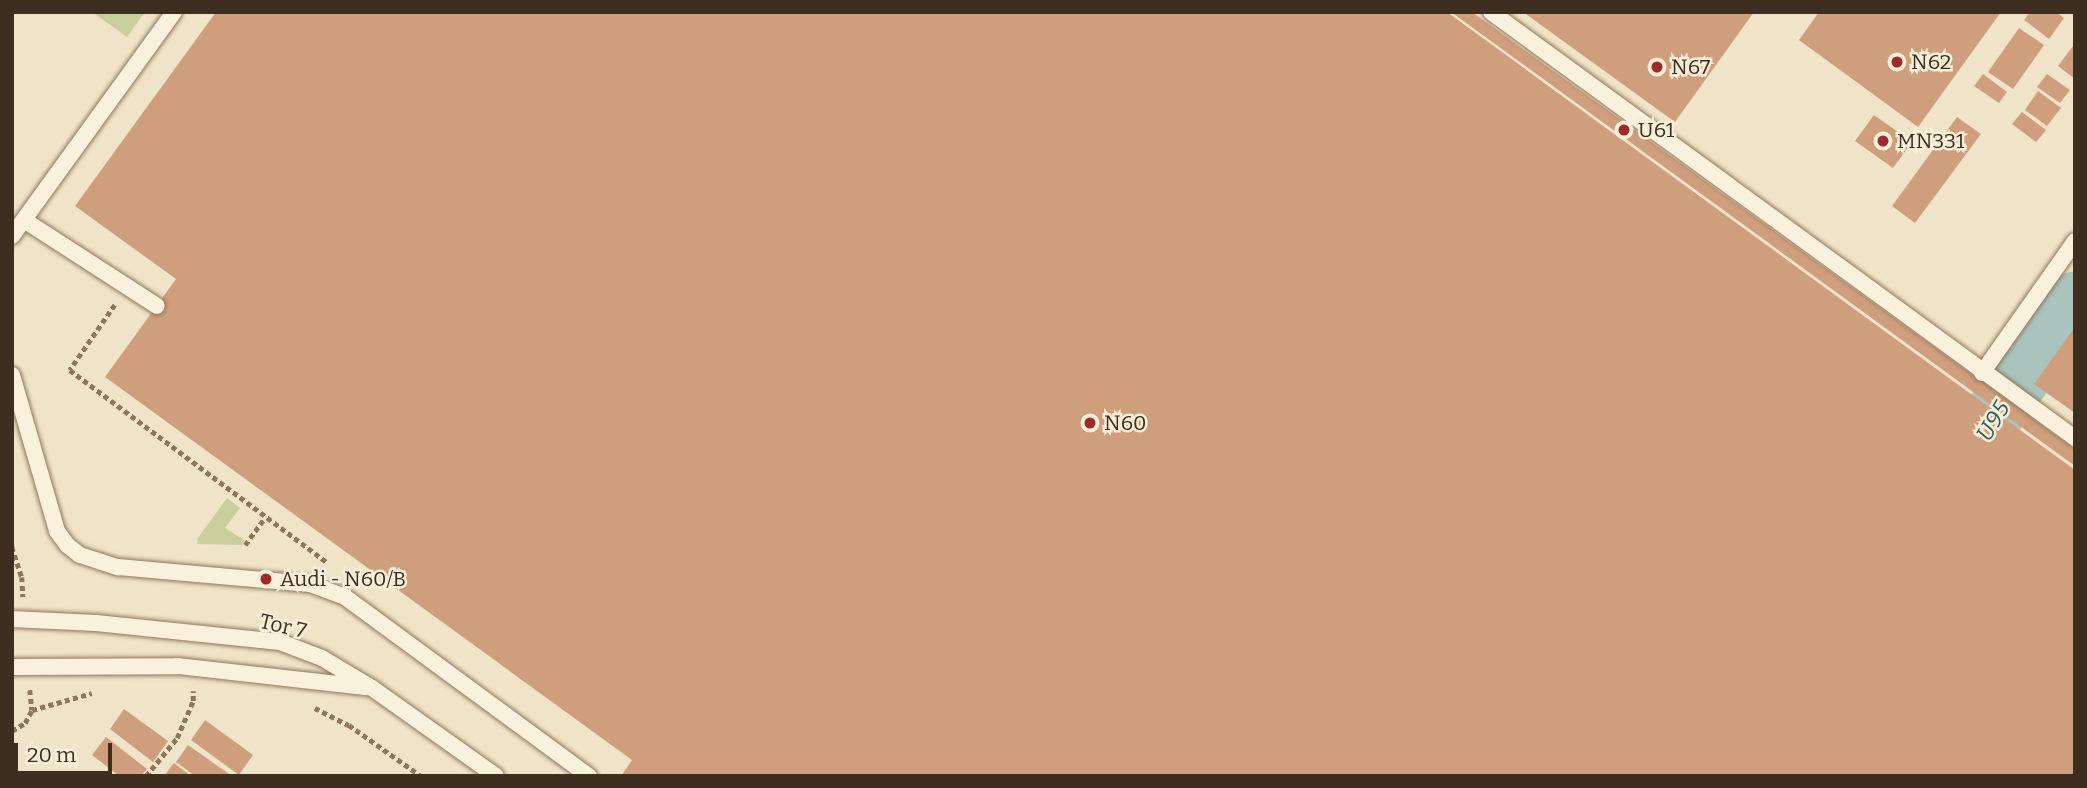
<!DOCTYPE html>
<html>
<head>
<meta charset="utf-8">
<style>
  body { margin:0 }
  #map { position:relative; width:2087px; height:788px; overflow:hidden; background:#f0e4c8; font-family:Bitter,serif }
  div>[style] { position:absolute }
  .green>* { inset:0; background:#c9cf9b }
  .river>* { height:60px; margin:-30px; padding:0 30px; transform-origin:30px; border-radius:30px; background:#a9c4bc }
  .building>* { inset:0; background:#cf9f7d }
  .path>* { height:4.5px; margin-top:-2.25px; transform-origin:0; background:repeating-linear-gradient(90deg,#8d765c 0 5px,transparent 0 8.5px) }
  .roads { filter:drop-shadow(0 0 2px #8d765c) drop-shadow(0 0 2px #8d765c) }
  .service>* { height:16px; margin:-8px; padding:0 8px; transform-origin:8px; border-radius:8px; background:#faf1dc }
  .dots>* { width:19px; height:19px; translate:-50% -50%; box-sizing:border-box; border:4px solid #f7eed8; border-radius:50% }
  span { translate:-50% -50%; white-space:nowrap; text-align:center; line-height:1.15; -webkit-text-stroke:5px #f7eed8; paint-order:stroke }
  .poi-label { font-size:21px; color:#3d2e20 }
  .left { translate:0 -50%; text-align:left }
  .street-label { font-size:21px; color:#3d2e20 }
  .water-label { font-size:23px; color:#2f5d5a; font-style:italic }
  .frame { position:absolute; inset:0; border:14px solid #3d2e20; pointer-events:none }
  .scale { position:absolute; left:14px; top:743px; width:98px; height:32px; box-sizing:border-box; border:4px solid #3d2e20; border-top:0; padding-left:9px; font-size:21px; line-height:24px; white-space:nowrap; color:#3d2e20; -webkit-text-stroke:5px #f7eed8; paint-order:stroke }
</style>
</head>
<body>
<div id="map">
  <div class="green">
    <div style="clip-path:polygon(92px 12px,145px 12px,127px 37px)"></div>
    <div style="clip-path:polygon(227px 498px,240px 508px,225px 528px,244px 540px,242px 545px,197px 544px,198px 538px)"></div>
  </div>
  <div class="river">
    <div style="left:1982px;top:486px;width:15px;rotate:-113deg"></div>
    <div style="left:1976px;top:472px;width:19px;rotate:-93deg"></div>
    <div style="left:1975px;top:453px;width:20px;rotate:-75deg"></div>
    <div style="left:1980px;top:434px;width:163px;rotate:-54.3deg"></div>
  </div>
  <div class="building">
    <div style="clip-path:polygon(216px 12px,1447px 12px,2075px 470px,2075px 776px,621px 776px,632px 760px,105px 377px,176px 279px,75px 206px)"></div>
    <div style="clip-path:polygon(1451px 12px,1472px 12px,2075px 449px,2075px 466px)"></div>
    <div style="clip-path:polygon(1523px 12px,1754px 12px,1675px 122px)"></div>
    <div style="clip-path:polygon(1819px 12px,2001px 12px,1918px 127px,1799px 40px)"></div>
    <div style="clip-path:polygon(2030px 12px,2056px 12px,2064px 18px,2049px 39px,2024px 20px)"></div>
    <div style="clip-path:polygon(2019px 28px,2044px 45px,2013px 89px,1988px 72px)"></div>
    <div style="clip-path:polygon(2073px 46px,2075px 47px,2075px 79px,2058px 66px)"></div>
    <div style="clip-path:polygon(1983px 74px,2007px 92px,1999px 103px,1974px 86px)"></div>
    <div style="clip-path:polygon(2047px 74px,2070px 90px,2060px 103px,2037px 87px)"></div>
    <div style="clip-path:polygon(2038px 91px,2061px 108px,2047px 126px,2025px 110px)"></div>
    <div style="clip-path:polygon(2022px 112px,2046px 130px,2036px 142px,2012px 124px)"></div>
    <div style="clip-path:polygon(1874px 115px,1912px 142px,1893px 168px,1855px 141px)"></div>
    <div style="clip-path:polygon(1957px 117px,1981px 134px,1915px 223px,1892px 206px)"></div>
    <div style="clip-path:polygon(2075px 327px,2075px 413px,2034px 384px)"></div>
    <div style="clip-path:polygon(124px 709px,168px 741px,153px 762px,110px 729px)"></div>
    <div style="clip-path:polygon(205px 720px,253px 755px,239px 775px,191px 740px)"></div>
    <div style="clip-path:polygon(106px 737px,147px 769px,141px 776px,119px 776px,92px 755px)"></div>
    <div style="clip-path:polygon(188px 745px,232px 776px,195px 776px,176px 762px)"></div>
    <div style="clip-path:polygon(174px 763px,191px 776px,164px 776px)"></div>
  </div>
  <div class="path">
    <div style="left:115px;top:305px;width:79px;rotate:124.7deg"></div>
    <div style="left:70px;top:370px;width:321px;rotate:36.8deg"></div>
    <div style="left:245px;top:545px;width:34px;rotate:-54deg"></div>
    <div style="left:12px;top:547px;width:32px;rotate:72deg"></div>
    <div style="left:22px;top:577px;width:20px;rotate:87deg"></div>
    <div style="left:30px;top:690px;width:20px;rotate:84deg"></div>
    <div style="left:32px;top:710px;width:62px;rotate:-15.8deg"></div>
    <div style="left:315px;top:708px;width:38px;rotate:27deg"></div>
    <div style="left:349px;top:725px;width:88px;rotate:35.3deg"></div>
    <div style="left:12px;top:731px;width:15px;rotate:-32deg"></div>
    <div style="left:25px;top:723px;width:15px;rotate:-62deg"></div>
    <div style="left:146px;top:776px;width:49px;rotate:-50.8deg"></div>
    <div style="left:177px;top:738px;width:40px;rotate:-66.6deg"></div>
    <div style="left:193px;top:701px;width:10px;rotate:-90deg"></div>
  </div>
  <div class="roads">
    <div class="service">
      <div style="left:1491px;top:12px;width:723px;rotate:36.11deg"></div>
      <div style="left:24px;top:220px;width:158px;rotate:32.9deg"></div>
      <div style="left:12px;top:236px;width:276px;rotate:-54.1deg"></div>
      <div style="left:1982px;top:373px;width:161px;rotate:-54.8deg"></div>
      <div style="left:12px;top:375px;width:162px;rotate:73.9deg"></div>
      <div style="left:57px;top:531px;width:17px;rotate:54deg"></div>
      <div style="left:67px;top:545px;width:16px;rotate:38deg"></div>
      <div style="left:80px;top:555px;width:40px;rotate:18deg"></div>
      <div style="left:118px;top:567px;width:193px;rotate:5.1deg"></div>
      <div style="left:310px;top:584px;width:37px;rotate:20deg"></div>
      <div style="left:345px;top:597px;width:303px;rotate:36.3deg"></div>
      <div style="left:12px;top:619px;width:84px;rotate:2.7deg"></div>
      <div style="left:96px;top:623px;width:185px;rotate:5.9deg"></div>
      <div style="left:280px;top:642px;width:45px;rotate:20.9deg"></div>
      <div style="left:322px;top:658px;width:58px;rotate:31deg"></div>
      <div style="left:372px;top:688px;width:152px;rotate:35.4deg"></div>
      <div style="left:12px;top:667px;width:166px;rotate:-0.3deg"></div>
      <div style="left:178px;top:666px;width:189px;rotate:6.4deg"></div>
    </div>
  </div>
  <div class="dots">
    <div style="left:1897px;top:62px;background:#9e2a2b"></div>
    <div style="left:1657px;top:67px;background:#9e2a2b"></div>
    <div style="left:1624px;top:130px;background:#9e2a2b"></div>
    <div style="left:1883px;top:141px;background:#9e2a2b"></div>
    <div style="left:1090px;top:423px;background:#9e2a2b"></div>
    <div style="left:266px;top:579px;background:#9e2a2b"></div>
  </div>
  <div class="poi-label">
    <span class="left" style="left:1911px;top:62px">N62</span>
    <span class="left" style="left:1671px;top:67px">N67</span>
    <span class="left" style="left:1638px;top:130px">U61</span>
    <span class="left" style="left:1897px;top:141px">MN331</span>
    <span class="left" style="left:1104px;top:423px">N60</span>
    <span class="left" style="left:280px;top:579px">Audi - N60/B</span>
  </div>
  <div class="street-label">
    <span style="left:283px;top:626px;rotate:13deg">Tor 7</span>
  </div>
  <div class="water-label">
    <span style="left:1993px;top:421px;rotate:-59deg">U95</span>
  </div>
  <div class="frame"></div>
  <div class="scale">20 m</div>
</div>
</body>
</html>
